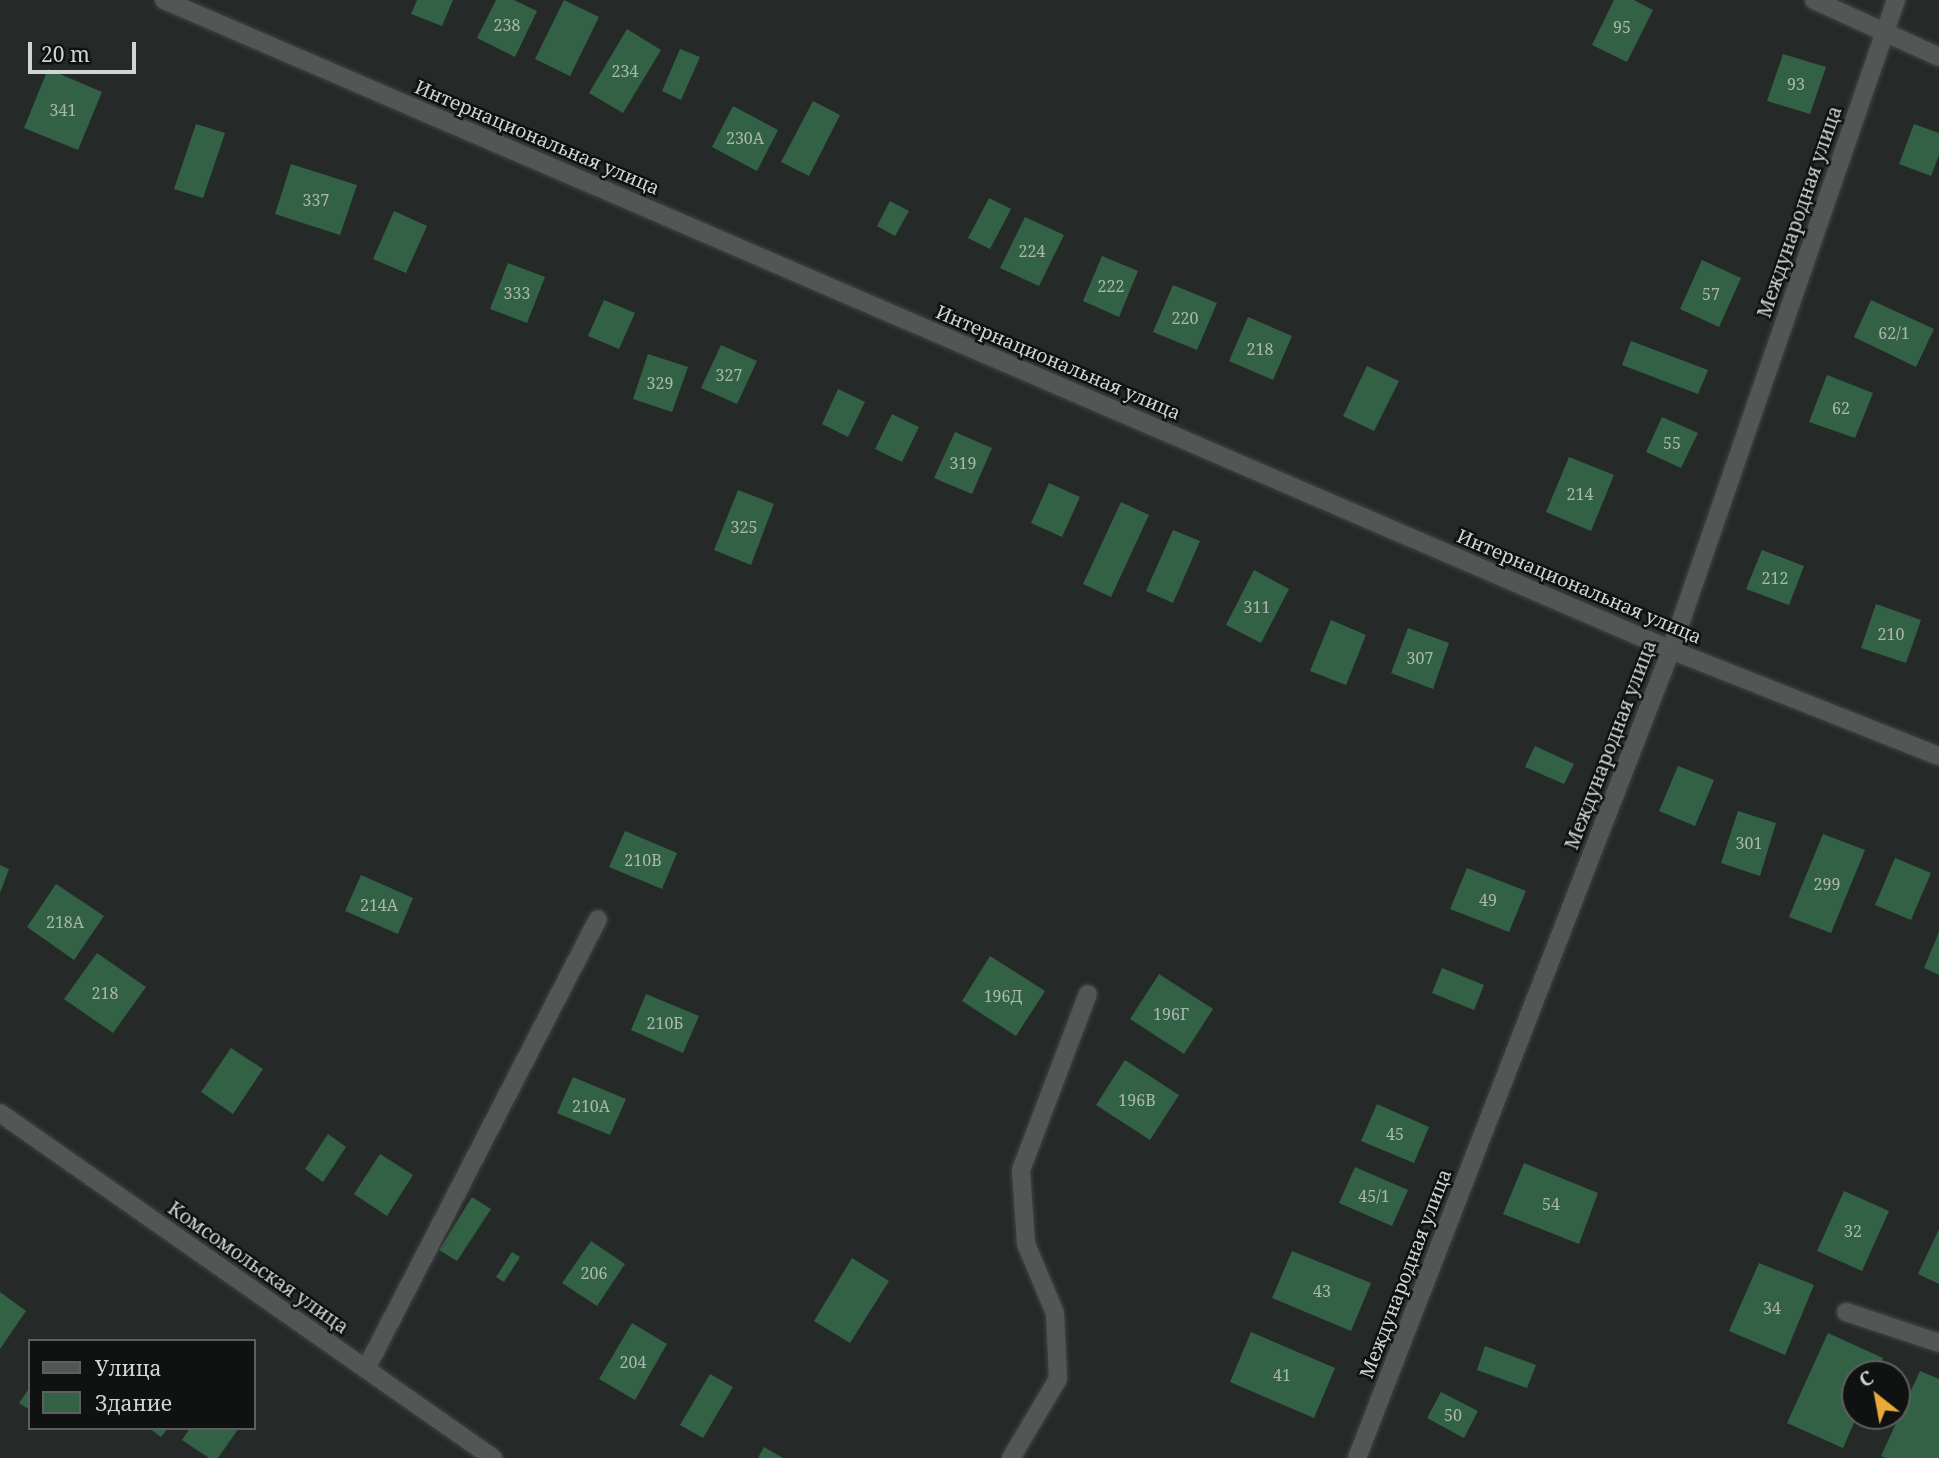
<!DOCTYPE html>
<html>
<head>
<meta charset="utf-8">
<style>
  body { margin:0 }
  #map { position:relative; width:1939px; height:1458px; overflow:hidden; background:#252a28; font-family:"Noto Serif",serif }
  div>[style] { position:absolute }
  .building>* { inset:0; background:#336145 }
  .roads { filter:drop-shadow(0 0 2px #414443) drop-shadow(0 0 2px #414443) }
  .service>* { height:18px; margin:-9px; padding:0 9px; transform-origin:9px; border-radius:9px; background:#525756 }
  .minor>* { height:18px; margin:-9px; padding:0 9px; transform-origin:9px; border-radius:9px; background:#525756 }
  .tertiary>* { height:18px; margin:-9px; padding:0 9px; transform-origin:9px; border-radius:9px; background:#525756 }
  span { translate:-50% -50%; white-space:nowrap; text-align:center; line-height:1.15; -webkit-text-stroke:5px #101211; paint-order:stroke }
  .number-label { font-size:16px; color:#aab7b0 }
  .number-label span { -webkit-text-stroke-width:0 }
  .street-label { font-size:19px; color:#d1d4d3 }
  .legend { position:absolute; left:28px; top:1339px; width:228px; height:91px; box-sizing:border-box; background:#101211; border:2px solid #5d605f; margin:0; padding:9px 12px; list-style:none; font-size:21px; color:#d1d4d3 }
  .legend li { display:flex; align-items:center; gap:14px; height:35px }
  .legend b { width:35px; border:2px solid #5d605f }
  .north { position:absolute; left:1841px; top:1360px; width:70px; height:70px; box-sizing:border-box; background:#101211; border:2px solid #5d605f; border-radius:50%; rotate:329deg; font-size:19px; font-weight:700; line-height:28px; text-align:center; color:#d1d4d3 }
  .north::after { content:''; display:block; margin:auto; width:24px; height:32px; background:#eaaa39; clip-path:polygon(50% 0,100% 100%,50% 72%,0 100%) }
  .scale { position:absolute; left:28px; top:42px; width:108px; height:32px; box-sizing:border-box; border:4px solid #d1d4d3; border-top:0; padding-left:9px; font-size:21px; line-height:24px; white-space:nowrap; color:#d1d4d3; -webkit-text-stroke:5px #101211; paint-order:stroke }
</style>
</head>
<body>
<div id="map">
  <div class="building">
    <div style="clip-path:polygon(417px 0,453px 0,442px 26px,411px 14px)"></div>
    <div style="clip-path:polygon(496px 0,514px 0,537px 11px,515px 57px,477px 38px)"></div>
    <div style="clip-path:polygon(564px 0,599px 17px,570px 76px,535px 59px)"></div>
    <div style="clip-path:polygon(1614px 0,1634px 0,1653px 10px,1627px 62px,1592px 45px)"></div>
    <div style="clip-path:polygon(627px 29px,661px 50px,623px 113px,589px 93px)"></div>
    <div style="clip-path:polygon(680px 49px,700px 57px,681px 100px,662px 91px)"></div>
    <div style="clip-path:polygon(1783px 54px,1826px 67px,1810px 114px,1767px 101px)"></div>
    <div style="clip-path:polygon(48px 69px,102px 92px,78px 150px,24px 128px)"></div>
    <div style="clip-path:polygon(813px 101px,840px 115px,809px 176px,781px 162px)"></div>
    <div style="clip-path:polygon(733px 106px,778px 130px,757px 171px,712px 147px)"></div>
    <div style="clip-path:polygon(196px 124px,225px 133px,203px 198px,174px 189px)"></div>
    <div style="clip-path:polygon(1914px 124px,1939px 133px,1939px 155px,1931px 176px,1899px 164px)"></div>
    <div style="clip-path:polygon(291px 164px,357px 185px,340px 235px,275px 214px)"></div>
    <div style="clip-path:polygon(989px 198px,1011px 209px,990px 249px,968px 238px)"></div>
    <div style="clip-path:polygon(890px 201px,909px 211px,895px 236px,877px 226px)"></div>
    <div style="clip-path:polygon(394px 211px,427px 226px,406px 273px,373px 259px)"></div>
    <div style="clip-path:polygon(1025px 217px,1064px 235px,1039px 286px,1000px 268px)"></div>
    <div style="clip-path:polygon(1102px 256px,1138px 271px,1119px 317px,1083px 301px)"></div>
    <div style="clip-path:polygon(1702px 260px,1741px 278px,1719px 327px,1680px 309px)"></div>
    <div style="clip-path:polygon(508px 263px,545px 277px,527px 323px,490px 309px)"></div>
    <div style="clip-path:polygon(1173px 285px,1217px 303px,1197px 350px,1153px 332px)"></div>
    <div style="clip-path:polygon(604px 300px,635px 313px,619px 349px,588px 336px)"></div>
    <div style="clip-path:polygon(1871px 300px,1934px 329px,1916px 367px,1854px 337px)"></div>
    <div style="clip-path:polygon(1248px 317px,1292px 336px,1273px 380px,1229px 361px)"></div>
    <div style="clip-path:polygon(1631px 341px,1708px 370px,1698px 394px,1622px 365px)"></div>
    <div style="clip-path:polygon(721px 345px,757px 361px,737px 404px,701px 388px)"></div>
    <div style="clip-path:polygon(648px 354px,688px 367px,672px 412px,633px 399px)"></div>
    <div style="clip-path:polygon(1367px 366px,1399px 381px,1374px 431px,1343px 416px)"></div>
    <div style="clip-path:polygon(1827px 375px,1873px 393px,1855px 438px,1809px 422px)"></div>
    <div style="clip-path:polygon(838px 389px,865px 402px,848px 437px,822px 424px)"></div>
    <div style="clip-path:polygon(892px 414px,919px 427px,902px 462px,875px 449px)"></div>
    <div style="clip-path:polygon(1662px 417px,1698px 433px,1681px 468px,1646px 452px)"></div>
    <div style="clip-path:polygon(955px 432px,992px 448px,972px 494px,934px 478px)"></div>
    <div style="clip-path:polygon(1569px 457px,1614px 475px,1591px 531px,1546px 512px)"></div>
    <div style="clip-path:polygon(1049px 483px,1080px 497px,1062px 537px,1031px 523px)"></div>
    <div style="clip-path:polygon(738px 490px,774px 504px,751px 565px,714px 550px)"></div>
    <div style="clip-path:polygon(1121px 502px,1149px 515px,1111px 597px,1083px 584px)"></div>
    <div style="clip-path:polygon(1173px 530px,1200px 541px,1173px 603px,1146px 591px)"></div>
    <div style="clip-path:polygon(1762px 550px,1804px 566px,1789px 605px,1746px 589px)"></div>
    <div style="clip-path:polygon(1254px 570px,1289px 589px,1261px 643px,1226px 625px)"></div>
    <div style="clip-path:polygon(1876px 604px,1921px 620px,1906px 663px,1861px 648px)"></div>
    <div style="clip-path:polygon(1331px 620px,1366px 635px,1346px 685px,1310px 671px)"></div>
    <div style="clip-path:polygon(1408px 628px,1449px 643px,1433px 689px,1391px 673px)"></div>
    <div style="clip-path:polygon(1535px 746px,1574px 764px,1564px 784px,1525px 767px)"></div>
    <div style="clip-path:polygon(1678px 766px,1714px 780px,1695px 826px,1659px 811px)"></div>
    <div style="clip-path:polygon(1738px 811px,1776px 823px,1760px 876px,1721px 863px)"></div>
    <div style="clip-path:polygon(625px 831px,677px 853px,662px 889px,609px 867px)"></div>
    <div style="clip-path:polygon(1823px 834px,1865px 850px,1831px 933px,1789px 917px)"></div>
    <div style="clip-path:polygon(1895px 858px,1931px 873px,1911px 920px,1875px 905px)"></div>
    <div style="clip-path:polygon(0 865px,9px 869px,0 893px)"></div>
    <div style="clip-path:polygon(1467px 868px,1526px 891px,1509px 932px,1450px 909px)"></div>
    <div style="clip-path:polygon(361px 875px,413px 898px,398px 934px,345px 911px)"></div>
    <div style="clip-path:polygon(56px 884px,104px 916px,74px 960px,27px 927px)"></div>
    <div style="clip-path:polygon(1939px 932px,1939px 975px,1924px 968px)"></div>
    <div style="clip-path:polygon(97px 953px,146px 987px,113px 1033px,64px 999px)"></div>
    <div style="clip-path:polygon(990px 956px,1045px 991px,1016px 1036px,962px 1001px)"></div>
    <div style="clip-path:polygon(1442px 968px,1484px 985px,1474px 1010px,1432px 993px)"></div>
    <div style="clip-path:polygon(1159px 974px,1213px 1009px,1184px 1054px,1130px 1019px)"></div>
    <div style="clip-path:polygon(646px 994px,699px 1016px,683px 1053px,631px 1030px)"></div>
    <div style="clip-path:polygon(231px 1048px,263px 1069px,233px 1114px,201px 1092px)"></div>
    <div style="clip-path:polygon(1125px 1060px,1179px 1095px,1150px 1140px,1096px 1105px)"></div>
    <div style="clip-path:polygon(573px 1077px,626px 1099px,610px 1135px,557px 1113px)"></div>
    <div style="clip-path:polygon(1377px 1104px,1429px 1127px,1414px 1163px,1361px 1141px)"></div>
    <div style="clip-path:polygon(328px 1134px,346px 1147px,323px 1182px,305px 1169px)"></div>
    <div style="clip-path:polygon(380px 1154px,413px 1175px,387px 1216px,354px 1194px)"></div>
    <div style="clip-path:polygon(1524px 1163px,1598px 1193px,1579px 1244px,1503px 1214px)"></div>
    <div style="clip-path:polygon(1355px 1167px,1408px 1190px,1392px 1226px,1339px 1203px)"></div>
    <div style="clip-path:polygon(1844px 1191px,1889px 1211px,1862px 1271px,1817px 1251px)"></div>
    <div style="clip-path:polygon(472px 1197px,491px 1209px,457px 1261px,439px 1250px)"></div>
    <div style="clip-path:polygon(1939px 1229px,1939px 1284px,1918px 1274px)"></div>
    <div style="clip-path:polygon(591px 1241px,625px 1264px,597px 1306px,562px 1283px)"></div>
    <div style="clip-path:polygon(1292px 1251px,1371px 1283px,1351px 1331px,1272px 1298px)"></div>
    <div style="clip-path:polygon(512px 1252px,520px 1257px,504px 1282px,496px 1277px)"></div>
    <div style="clip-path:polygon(852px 1258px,889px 1281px,850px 1343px,814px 1321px)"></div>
    <div style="clip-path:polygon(1759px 1263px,1814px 1285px,1785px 1355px,1729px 1331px)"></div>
    <div style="clip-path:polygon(0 1292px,26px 1311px,0 1349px)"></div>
    <div style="clip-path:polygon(632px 1323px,667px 1344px,635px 1400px,599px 1379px)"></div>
    <div style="clip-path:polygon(1251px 1332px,1335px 1368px,1314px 1418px,1230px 1382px)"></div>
    <div style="clip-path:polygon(1828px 1333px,1883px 1358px,1876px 1374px,1855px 1374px,1857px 1416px,1843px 1448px,1787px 1423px)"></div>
    <div style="clip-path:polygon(1485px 1346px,1536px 1365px,1527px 1388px,1477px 1370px)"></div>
    <div style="clip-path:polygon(1920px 1371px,1939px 1379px,1939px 1458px,1886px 1458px,1881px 1456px)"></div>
    <div style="clip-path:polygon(710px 1374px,733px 1387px,703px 1438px,680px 1425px)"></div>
    <div style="clip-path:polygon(30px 1387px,30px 1410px,19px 1403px)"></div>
    <div style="clip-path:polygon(1441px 1392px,1478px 1411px,1464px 1438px,1427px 1418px)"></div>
    <div style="clip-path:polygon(149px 1428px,168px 1428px,161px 1437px)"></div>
    <div style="clip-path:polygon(190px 1428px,239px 1428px,218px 1458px,209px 1458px,182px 1440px)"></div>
    <div style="clip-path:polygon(764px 1447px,783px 1458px,758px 1458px)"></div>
  </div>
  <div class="roads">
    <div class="service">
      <div style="left:366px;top:1369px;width:506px;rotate:-62.73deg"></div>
    </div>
    <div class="minor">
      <div style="left:164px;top:0;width:1641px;rotate:23.33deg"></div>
      <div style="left:1671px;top:650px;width:688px;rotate:-70.91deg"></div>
      <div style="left:1814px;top:0;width:137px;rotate:24.5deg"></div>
      <div style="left:0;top:1113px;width:602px;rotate:34.98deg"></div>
      <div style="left:1846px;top:1312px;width:98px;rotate:18.4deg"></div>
      <div style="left:1011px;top:1458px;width:92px;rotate:-59.3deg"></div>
      <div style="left:1058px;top:1379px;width:66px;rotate:-92.6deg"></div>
      <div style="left:1055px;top:1313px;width:75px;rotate:-112.8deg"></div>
      <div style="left:1026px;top:1244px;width:74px;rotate:-93.9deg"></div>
      <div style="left:1021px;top:1170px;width:188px;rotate:-69.2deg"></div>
    </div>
    <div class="tertiary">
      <div style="left:1357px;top:1458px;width:867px;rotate:-68.76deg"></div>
      <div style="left:1671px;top:650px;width:288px;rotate:21.6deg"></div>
    </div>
  </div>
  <div class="number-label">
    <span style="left:507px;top:25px">238</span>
    <span style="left:1622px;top:27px">95</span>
    <span style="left:625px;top:71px">234</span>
    <span style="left:1796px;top:84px">93</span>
    <span style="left:63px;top:110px">341</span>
    <span style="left:745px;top:138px">230А</span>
    <span style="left:316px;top:200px">337</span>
    <span style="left:1032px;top:251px">224</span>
    <span style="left:1111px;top:286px">222</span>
    <span style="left:517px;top:293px">333</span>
    <span style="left:1711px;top:294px">57</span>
    <span style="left:1185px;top:318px">220</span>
    <span style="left:1894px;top:333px">62/1</span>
    <span style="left:1260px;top:349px">218</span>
    <span style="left:729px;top:375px">327</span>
    <span style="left:660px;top:383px">329</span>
    <span style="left:1841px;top:408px">62</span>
    <span style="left:1672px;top:443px">55</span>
    <span style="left:963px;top:463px">319</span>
    <span style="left:1580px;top:494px">214</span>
    <span style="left:744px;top:527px">325</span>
    <span style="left:1775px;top:578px">212</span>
    <span style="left:1257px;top:607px">311</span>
    <span style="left:1891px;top:634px">210</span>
    <span style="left:1420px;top:658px">307</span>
    <span style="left:1749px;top:843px">301</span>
    <span style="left:643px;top:860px">210В</span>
    <span style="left:1827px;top:884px">299</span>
    <span style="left:1488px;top:900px">49</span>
    <span style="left:379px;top:905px">214А</span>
    <span style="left:65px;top:922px">218А</span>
    <span style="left:105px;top:993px">218</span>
    <span style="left:1003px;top:996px">196Д</span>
    <span style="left:1171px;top:1014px">196Г</span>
    <span style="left:665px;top:1023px">210Б</span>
    <span style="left:1137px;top:1100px">196В</span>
    <span style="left:591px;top:1106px">210А</span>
    <span style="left:1395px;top:1134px">45</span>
    <span style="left:1374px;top:1196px">45/1</span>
    <span style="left:1551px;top:1204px">54</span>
    <span style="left:1853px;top:1231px">32</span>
    <span style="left:594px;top:1273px">206</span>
    <span style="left:1322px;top:1291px">43</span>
    <span style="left:1772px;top:1308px">34</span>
    <span style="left:633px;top:1362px">204</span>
    <span style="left:1282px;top:1375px">41</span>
    <span style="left:1453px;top:1415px">50</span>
  </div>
  <div class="street-label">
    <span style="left:537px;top:138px;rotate:23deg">Интернациональная улица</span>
    <span style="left:1800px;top:212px;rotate:-71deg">Международная улица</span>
    <span style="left:1058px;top:363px;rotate:23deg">Интернациональная улица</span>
    <span style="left:1579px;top:587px;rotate:23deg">Интернациональная улица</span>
    <span style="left:1611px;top:745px;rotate:-69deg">Международная улица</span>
    <span style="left:258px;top:1268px;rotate:35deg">Комсомольская улица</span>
    <span style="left:1406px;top:1274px;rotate:-69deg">Международная улица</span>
  </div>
  <ul class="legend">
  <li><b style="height:9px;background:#525756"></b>Улица</li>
  <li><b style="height:19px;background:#336145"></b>Здание</li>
  </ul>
  <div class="north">С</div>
  <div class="scale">20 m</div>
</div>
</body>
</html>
